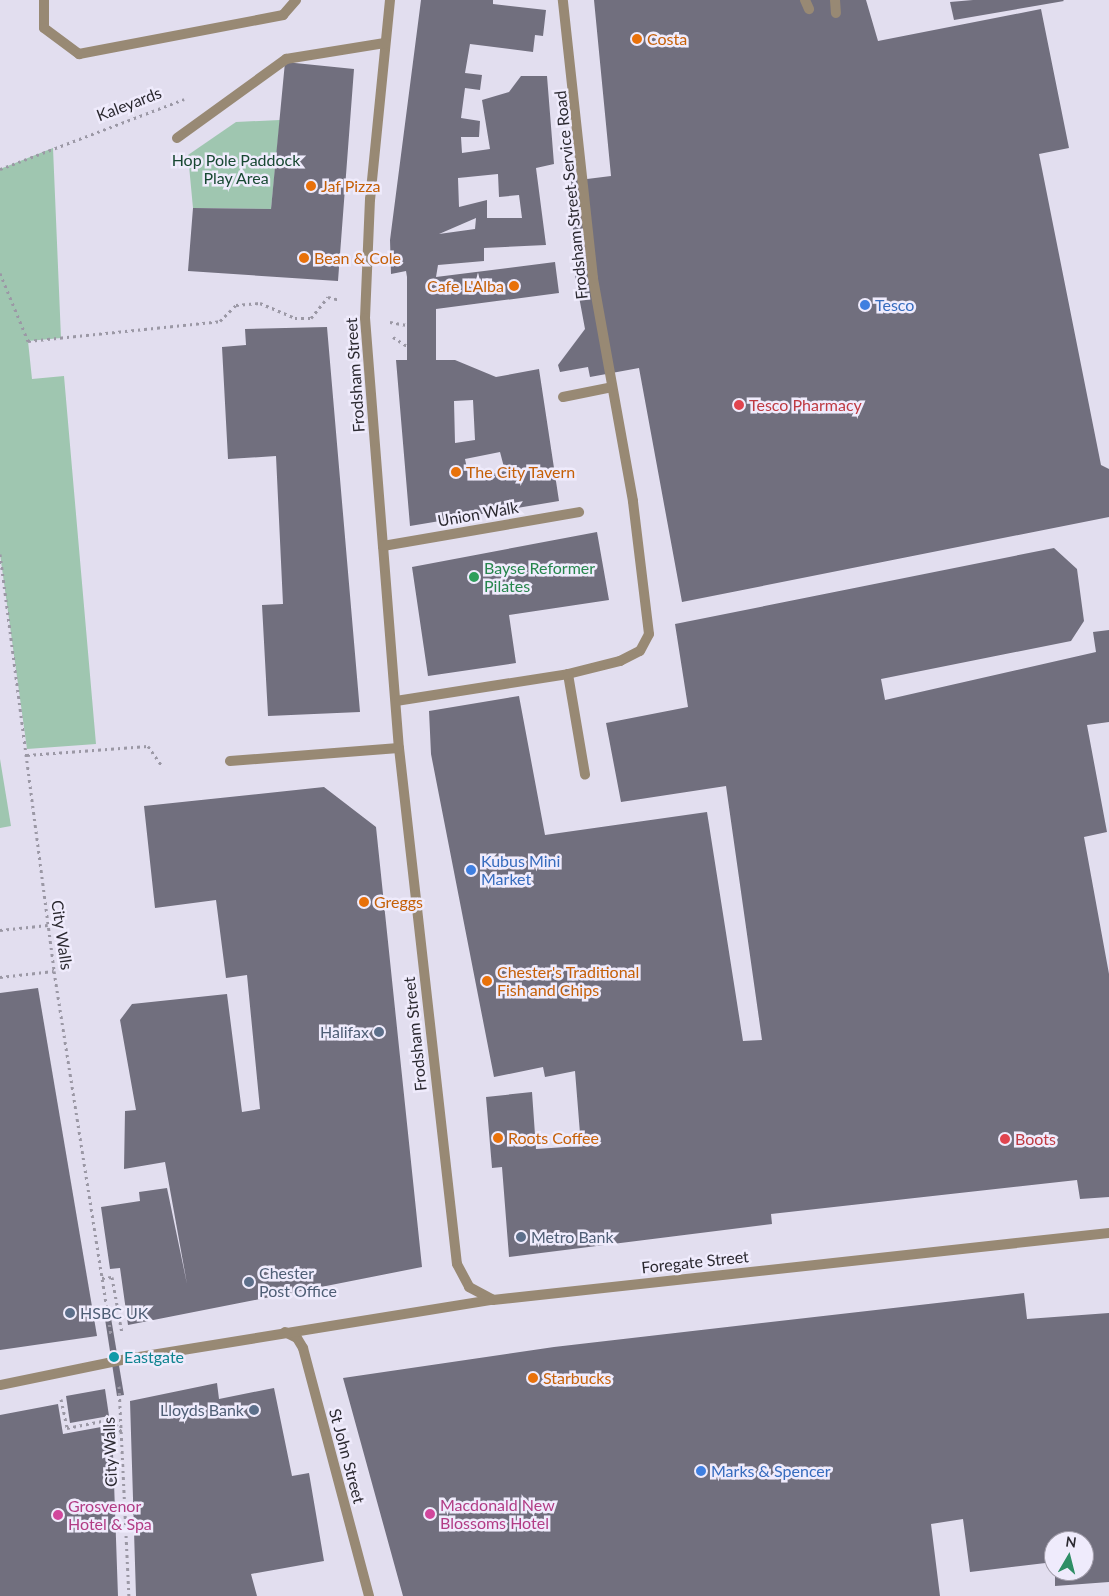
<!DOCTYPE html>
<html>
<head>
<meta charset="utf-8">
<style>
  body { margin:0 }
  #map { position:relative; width:1109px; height:1596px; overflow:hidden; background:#e2deef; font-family:Lato,sans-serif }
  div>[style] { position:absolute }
  .green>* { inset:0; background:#9fc6b0 }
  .building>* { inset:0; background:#716f7e }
  .path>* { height:3px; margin-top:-1.5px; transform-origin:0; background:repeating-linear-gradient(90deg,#9b98a5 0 2.5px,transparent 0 6.5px) }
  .lane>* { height:10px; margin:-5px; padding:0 5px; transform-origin:5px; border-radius:5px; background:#988974 }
  .street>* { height:10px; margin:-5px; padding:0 5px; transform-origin:5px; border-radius:5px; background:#988974 }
  .dots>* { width:14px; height:14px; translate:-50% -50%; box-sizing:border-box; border:2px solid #efebfc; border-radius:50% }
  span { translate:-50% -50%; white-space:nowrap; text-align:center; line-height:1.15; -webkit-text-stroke:5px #efebfc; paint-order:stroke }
  .food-label { font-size:16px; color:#c56008 }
  .left { translate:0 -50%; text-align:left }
  .right { translate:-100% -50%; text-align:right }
  .street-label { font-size:16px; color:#2b2930 }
  .park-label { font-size:16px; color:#184832 }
  .shop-label { font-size:16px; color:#366cbe }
  .health-label { font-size:16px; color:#be3a42 }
  .leisure-label { font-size:16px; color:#27864d }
  .service-label { font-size:16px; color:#4e5e75 }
  .culture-label { font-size:16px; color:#0d838f }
  .hotel-label { font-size:16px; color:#b23c85 }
  .north { position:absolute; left:1044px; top:1531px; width:50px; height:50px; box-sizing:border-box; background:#efebfc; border:1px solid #a19daa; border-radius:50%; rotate:8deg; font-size:14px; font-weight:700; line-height:20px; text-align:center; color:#2b2930 }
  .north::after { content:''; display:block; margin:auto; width:18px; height:22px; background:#2f8e66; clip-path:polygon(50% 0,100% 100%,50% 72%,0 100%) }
</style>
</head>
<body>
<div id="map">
  <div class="green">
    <div style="clip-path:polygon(280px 120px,271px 209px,193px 208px,188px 155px,236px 122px)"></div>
    <div style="clip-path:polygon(53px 148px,61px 338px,28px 341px,32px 379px,64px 376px,96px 744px,27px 749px,0 554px,0 169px)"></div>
    <div style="clip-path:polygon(0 759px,11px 826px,0 828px)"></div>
  </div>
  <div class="building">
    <div style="clip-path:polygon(evenodd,421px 0,493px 0,493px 4px,546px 10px,543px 36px,535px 35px,533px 52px,470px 44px,465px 73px,482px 75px,480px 90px,465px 88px,461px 118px,480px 121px,479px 137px,461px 137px,462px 153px,490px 149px,482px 100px,509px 92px,521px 76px,547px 76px,554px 164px,536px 168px,546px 245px,484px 248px,484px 261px,438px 265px,436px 277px,555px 262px,559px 293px,436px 309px,436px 360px,455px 360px,496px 377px,539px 369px,559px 501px,410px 526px,396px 360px,407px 360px,407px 277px,406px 271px,391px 274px,390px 240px,421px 0,498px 174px,499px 197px,519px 195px,522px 218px,487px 218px,487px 200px,459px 207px,458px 178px,498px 174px,421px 0,476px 218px,475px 229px,439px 234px,476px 218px,421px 0,473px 400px,475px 440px,455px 443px,454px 401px,473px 400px,421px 0,500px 452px,505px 471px,469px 478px,465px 459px,500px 452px)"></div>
    <div style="clip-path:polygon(594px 0,866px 0,878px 41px,1041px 9px,1069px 148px,1039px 154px,1101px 465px,1109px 469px,1109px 517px,682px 602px,639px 368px,590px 377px,588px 367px,560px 372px,558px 365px,585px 329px,575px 275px,571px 181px,611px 176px)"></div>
    <div style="clip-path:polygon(973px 0,1063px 0,1064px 1px,954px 20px,950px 2px)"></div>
    <div style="clip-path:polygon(285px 62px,354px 69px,338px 281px,188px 271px,193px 208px,271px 209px)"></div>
    <div style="clip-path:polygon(327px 327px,360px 712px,268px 716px,262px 605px,283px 604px,276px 456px,228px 459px,222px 347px,246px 345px,245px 329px)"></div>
    <div style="clip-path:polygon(597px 532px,609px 600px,509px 615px,516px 663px,428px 676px,412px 567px)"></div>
    <div style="clip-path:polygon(1054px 548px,1077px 569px,1084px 621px,1071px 641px,881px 679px,885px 700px,1096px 652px,1093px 632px,1109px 630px,1109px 722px,1087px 725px,1107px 832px,1084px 837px,1109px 974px,1109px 1197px,1080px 1199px,1077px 1180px,771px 1214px,772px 1224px,509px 1257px,502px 1167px,492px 1168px,486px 1097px,532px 1092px,536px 1149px,581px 1146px,575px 1071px,545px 1077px,543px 1067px,494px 1077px,431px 754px,429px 711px,519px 696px,545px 835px,707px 812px,743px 1041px,762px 1040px,726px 786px,621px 802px,606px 723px,688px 707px,675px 624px)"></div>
    <div style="clip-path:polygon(324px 787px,376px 827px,422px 1267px,128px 1325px,120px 1268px,110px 1269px,101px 1207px,140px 1201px,139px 1192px,167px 1188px,187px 1284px,165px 1162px,124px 1169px,125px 1111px,136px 1110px,120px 1020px,132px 1004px,227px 994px,242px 1112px,260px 1109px,247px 975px,226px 978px,216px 900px,155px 908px,144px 806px)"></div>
    <div style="clip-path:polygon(38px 988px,97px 1336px,0 1350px,0 993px)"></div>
    <div style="clip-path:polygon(1024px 1293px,1027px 1319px,1109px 1313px,1109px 1582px,1055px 1586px,1055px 1571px,1084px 1571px,1084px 1541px,1054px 1541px,1054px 1562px,970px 1572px,963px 1519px,931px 1524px,940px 1596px,403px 1596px,343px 1378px,554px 1347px)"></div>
    <div style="clip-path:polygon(111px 1318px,124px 1395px,117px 1396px,105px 1319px)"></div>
    <div style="clip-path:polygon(217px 1383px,219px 1399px,274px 1388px,292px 1476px,309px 1473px,324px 1561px,251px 1574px,257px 1596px,136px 1596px,130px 1401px)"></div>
    <div style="clip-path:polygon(105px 1389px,109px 1416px,70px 1423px,66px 1396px)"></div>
    <div style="clip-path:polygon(58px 1404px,63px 1434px,112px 1425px,118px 1596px,0 1596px,0 1415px)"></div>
  </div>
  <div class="path">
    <div style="left:0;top:169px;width:197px;rotate:-20.8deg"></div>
    <div style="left:0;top:273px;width:74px;rotate:67.6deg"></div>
    <div style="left:28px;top:341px;width:193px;rotate:-5.9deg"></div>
    <div style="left:220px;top:321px;width:23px;rotate:-45deg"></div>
    <div style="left:236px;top:305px;width:24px;rotate:-5deg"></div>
    <div style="left:260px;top:303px;width:38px;rotate:23deg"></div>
    <div style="left:295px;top:318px;width:16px"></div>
    <div style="left:311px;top:318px;width:27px;rotate:-51deg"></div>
    <div style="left:328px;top:297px;width:12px;rotate:14deg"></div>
    <div style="left:390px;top:322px;width:17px;rotate:10deg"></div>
    <div style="left:393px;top:337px;width:17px;rotate:33deg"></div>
    <div style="left:0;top:554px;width:420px;rotate:82.6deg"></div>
    <div style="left:54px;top:971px;width:370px;rotate:81.1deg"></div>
    <div style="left:27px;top:755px;width:121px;rotate:-4.3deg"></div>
    <div style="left:148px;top:746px;width:24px;rotate:55deg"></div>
    <div style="left:0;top:930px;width:48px;rotate:-5.9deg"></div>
    <div style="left:0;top:977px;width:54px;rotate:-6.3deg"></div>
    <div style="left:102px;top:1278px;width:10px;rotate:-6deg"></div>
    <div style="left:112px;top:1277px;width:57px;rotate:79.9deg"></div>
    <div style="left:119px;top:1386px;width:210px;rotate:87.3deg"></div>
    <div style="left:61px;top:1399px;width:30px;rotate:78deg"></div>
    <div style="left:67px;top:1428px;width:46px;rotate:-11.3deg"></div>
    <div style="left:112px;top:1419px;width:17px;rotate:54deg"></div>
  </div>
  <div class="lane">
    <div style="left:44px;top:0;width:28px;rotate:90deg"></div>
    <div style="left:44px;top:28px;width:44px;rotate:36.6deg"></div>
    <div style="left:79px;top:54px;width:208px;rotate:-10.8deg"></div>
    <div style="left:283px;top:15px;width:20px;rotate:-49deg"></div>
    <div style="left:805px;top:0;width:10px;rotate:66deg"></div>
    <div style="left:835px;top:0;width:13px;rotate:86deg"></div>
    <div style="left:563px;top:397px;width:50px;rotate:-11.5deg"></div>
    <div style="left:568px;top:674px;width:102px;rotate:80.4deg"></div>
    <div style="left:396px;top:701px;width:174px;rotate:-8.9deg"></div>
    <div style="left:568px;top:674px;width:54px;rotate:-14deg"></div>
    <div style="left:620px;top:661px;width:22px;rotate:-27deg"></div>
    <div style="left:640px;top:651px;width:19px;rotate:-62deg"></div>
    <div style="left:649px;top:634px;width:134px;rotate:-96.9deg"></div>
    <div style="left:633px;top:501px;width:227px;rotate:-100.2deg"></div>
    <div style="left:593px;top:278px;width:280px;rotate:-96.2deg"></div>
  </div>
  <div class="street">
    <div style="left:390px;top:0;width:200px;rotate:95.7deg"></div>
    <div style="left:370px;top:199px;width:119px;rotate:92.4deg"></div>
    <div style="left:365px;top:318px;width:229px;rotate:85.5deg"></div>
    <div style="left:383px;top:546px;width:203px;rotate:85.5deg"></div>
    <div style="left:399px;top:748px;width:519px;rotate:83.59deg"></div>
    <div style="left:457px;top:1264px;width:26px;rotate:62deg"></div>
    <div style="left:469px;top:1287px;width:27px;rotate:28deg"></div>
    <div style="left:177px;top:138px;width:135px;rotate:-35.9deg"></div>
    <div style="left:286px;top:59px;width:100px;rotate:-9.2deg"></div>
    <div style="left:383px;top:546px;width:199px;rotate:-9.8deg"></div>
    <div style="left:230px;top:761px;width:169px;rotate:-4.4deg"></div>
    <div style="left:285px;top:1332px;width:13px;rotate:27deg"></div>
    <div style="left:297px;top:1338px;width:12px;rotate:59deg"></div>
    <div style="left:303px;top:1348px;width:257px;rotate:75.1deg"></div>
    <div style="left:0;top:1385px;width:130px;rotate:-11.6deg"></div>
    <div style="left:127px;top:1359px;width:371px;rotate:-9.2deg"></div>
    <div style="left:493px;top:1300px;width:620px;rotate:-6.21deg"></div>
  </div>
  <div class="dots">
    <div style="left:637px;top:39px;background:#e8710a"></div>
    <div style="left:311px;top:186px;background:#e8710a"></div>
    <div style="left:304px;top:258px;background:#e8710a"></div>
    <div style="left:514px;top:286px;background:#e8710a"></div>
    <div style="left:865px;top:305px;background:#3f7fe0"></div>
    <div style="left:739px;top:405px;background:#e0444e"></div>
    <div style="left:456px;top:472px;background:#e8710a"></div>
    <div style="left:474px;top:577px;background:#2e9e5b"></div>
    <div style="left:471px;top:870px;background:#3f7fe0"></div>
    <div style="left:364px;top:902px;background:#e8710a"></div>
    <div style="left:487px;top:981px;background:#e8710a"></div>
    <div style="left:379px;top:1032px;background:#5c6f8a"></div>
    <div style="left:498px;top:1138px;background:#e8710a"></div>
    <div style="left:1005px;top:1139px;background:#e0444e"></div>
    <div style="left:521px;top:1237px;background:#5c6f8a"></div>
    <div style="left:249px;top:1282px;background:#5c6f8a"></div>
    <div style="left:70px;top:1313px;background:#5c6f8a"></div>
    <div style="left:114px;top:1357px;background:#0f9aa8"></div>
    <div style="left:533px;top:1378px;background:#e8710a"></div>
    <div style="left:254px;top:1410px;background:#5c6f8a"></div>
    <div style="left:701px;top:1471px;background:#3f7fe0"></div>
    <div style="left:430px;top:1514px;background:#d1479c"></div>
    <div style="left:58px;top:1515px;background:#d1479c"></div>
  </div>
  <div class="food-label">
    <span class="left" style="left:647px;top:39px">Costa</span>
    <span class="left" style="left:321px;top:186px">Jaf Pizza</span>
    <span class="left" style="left:314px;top:258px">Bean &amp; Cole</span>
    <span class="right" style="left:504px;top:286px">Cafe L'Alba</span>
    <span class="left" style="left:466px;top:472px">The City Tavern</span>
    <span class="left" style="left:374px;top:902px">Greggs</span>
    <span class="left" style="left:497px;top:981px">Chester's Traditional<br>Fish and Chips</span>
    <span class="left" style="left:508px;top:1138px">Roots Coffee</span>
    <span class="left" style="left:543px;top:1378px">Starbucks</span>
  </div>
  <div class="street-label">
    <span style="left:129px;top:104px;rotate:-21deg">Kaleyards</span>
    <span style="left:571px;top:195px;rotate:-96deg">Frodsham Street Service Road</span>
    <span style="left:355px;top:375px;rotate:-94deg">Frodsham Street</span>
    <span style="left:478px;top:514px;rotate:-10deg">Union Walk</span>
    <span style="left:62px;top:935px;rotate:82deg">City Walls</span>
    <span style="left:415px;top:1034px;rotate:-96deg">Frodsham Street</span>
    <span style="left:695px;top:1262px;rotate:-6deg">Foregate Street</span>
    <span style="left:110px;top:1452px;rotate:-92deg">City Walls</span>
    <span style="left:347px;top:1456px;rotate:75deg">St John Street</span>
  </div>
  <div class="park-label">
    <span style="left:236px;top:169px">Hop Pole Paddock<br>Play Area</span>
  </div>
  <div class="shop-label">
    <span class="left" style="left:875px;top:305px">Tesco</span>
    <span class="left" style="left:481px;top:870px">Kubus Mini<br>Market</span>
    <span class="left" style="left:711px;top:1471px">Marks &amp; Spencer</span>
  </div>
  <div class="health-label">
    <span class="left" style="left:749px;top:405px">Tesco Pharmacy</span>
    <span class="left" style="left:1015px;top:1139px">Boots</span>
  </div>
  <div class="leisure-label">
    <span class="left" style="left:484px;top:577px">Bayse Reformer<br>Pilates</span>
  </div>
  <div class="service-label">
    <span class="right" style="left:369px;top:1032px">Halifax</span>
    <span class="left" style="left:531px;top:1237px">Metro Bank</span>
    <span class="left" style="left:259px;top:1282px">Chester<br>Post Office</span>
    <span class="left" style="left:80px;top:1313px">HSBC UK</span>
    <span class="right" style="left:244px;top:1410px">Lloyds Bank</span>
  </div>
  <div class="culture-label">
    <span class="left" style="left:124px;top:1357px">Eastgate</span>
  </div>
  <div class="hotel-label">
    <span class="left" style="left:440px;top:1514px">Macdonald New<br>Blossoms Hotel</span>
    <span class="left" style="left:68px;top:1515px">Grosvenor<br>Hotel &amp; Spa</span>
  </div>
  <div class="north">N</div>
</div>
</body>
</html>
